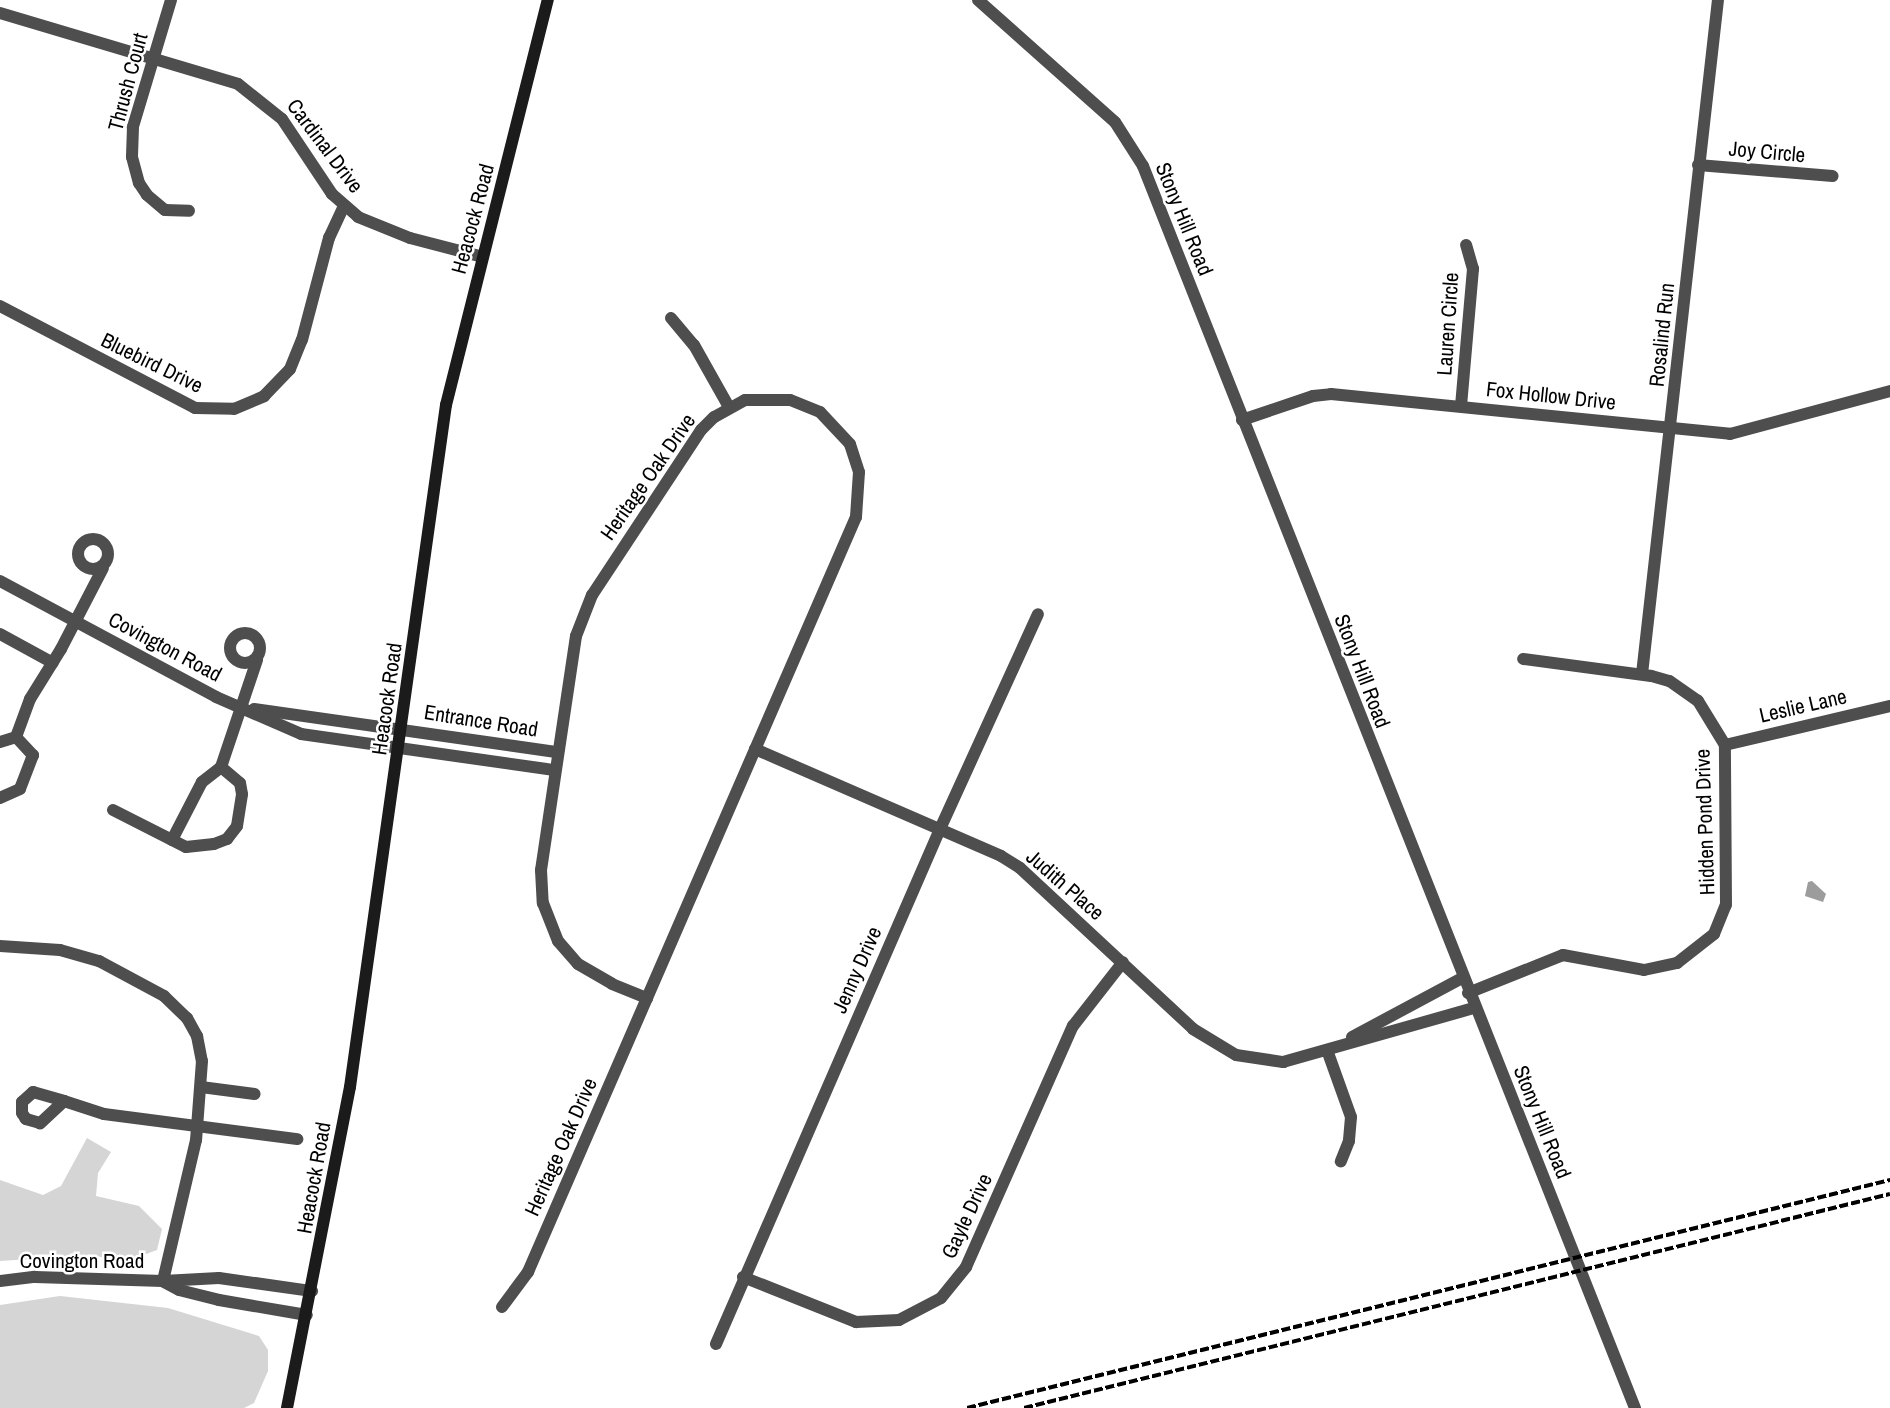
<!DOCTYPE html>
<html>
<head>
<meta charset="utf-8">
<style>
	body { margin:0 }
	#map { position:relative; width:1890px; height:1408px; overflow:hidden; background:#fff; font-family:"Archivo Narrow",sans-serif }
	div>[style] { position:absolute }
	.green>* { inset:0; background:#d5d5d5 }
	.water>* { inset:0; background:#9c9c9c }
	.minor>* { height:12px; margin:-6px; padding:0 6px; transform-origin:6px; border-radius:6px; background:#4e4e4e }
	.minor>.ring { margin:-6px; padding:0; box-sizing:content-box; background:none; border:12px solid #4e4e4e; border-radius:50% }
	.tertiary>* { height:12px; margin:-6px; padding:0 6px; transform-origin:6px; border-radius:6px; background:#4e4e4e }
	.secondary>* { height:12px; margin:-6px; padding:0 6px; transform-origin:6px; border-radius:6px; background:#1b1b1b }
	.rail>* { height:4px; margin-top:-2px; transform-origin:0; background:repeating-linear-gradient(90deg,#000 0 9px,transparent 0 12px) }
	span { translate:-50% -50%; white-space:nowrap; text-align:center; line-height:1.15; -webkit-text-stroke:5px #fff; paint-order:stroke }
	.street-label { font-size:21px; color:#000 }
</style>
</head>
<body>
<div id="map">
	<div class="green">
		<div style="clip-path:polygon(87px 1138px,111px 1152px,98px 1173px,96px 1196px,139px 1206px,162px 1229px,157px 1250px,124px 1262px,92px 1255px,0 1261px,0 1180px,43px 1195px,61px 1186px)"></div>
		<div style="clip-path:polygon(60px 1296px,168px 1308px,259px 1336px,268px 1350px,268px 1371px,254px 1403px,244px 1408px,0 1408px,0 1305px)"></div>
	</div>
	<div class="water">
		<div style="clip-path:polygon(1812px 881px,1826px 894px,1823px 902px,1805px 896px,1808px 882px)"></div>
	</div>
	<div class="minor">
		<div style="left:171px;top:0;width:133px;rotate:106.7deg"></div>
		<div style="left:133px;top:127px;width:30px;rotate:92deg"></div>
		<div style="left:132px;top:157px;width:27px;rotate:75deg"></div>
		<div style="left:139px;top:183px;width:14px;rotate:56deg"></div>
		<div style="left:147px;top:195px;width:23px;rotate:40deg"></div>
		<div style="left:165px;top:210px;width:24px;rotate:2deg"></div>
		<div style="left:0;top:13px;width:248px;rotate:16.6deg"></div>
		<div style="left:238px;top:84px;width:56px;rotate:38.5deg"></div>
		<div style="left:282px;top:119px;width:90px;rotate:56.3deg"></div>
		<div style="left:332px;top:194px;width:35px;rotate:41deg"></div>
		<div style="left:358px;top:217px;width:56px;rotate:22deg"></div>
		<div style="left:410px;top:238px;width:75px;rotate:14.6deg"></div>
		<div style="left:1698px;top:165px;width:135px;rotate:4.7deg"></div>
		<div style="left:0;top:306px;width:220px;rotate:27.6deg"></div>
		<div style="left:195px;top:408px;width:39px;rotate:1deg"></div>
		<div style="left:234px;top:409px;width:33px;rotate:-23deg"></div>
		<div style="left:264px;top:396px;width:37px;rotate:-46deg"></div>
		<div style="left:290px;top:369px;width:31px;rotate:-68deg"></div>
		<div style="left:302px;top:340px;width:106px;rotate:-75.2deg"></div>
		<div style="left:329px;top:238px;width:35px;rotate:-65deg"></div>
		<div style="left:671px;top:318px;width:35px;rotate:50deg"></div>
		<div style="left:694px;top:345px;width:71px;rotate:60.6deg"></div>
		<div style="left:1461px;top:406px;width:138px;rotate:-85deg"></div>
		<div style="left:1473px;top:269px;width:25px;rotate:-106deg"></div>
		<div style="left:1242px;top:420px;width:75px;rotate:-18.7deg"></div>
		<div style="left:1313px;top:396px;width:18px;rotate:-6deg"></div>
		<div style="left:1331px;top:394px;width:401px;rotate:5.7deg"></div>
		<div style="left:1730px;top:434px;width:166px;rotate:-15deg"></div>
		<div class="ring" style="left:78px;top:539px;width:18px;height:18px"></div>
		<div style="left:0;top:581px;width:245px;rotate:28.2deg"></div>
		<div style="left:216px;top:697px;width:93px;rotate:23.5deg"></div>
		<div style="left:301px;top:734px;width:256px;rotate:8.1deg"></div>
		<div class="ring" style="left:230px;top:633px;width:18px;height:18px"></div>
		<div style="left:0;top:634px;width:60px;rotate:28.7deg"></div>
		<div style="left:1642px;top:674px;width:678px;rotate:-83.57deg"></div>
		<div style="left:254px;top:709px;width:305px;rotate:8.1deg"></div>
		<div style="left:16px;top:737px;width:40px;rotate:-69.8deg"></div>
		<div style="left:30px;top:699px;width:59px;rotate:-58.2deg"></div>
		<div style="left:61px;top:649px;width:91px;rotate:-62.6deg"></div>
		<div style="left:0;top:742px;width:17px;rotate:-17deg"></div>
		<div style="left:16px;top:737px;width:25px;rotate:47deg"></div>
		<div style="left:33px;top:755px;width:36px;rotate:111deg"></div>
		<div style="left:20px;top:789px;width:22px;rotate:156deg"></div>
		<div style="left:1725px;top:745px;width:170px;rotate:-13.3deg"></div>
		<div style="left:755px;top:749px;width:268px;rotate:23.5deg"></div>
		<div style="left:1001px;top:856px;width:22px;rotate:32deg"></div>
		<div style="left:1020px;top:868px;width:236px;rotate:42.9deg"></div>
		<div style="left:1193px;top:1029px;width:50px;rotate:31.2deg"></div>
		<div style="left:1236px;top:1055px;width:48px;rotate:8.5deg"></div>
		<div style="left:1283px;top:1062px;width:198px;rotate:-15.8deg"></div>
		<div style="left:113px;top:810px;width:82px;rotate:26.9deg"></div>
		<div style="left:186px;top:847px;width:28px;rotate:-6deg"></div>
		<div style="left:214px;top:844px;width:14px;rotate:-21deg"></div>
		<div style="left:227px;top:839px;width:16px;rotate:-52deg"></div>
		<div style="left:237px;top:826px;width:32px;rotate:-81deg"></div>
		<div style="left:242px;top:794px;width:11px;rotate:-100deg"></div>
		<div style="left:240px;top:783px;width:25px;rotate:-140deg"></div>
		<div style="left:172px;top:840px;width:65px;rotate:-62.7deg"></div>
		<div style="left:202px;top:782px;width:24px;rotate:-38deg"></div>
		<div style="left:221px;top:767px;width:113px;rotate:-71.4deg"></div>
		<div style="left:0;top:946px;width:60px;rotate:3.8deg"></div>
		<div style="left:60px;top:950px;width:41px;rotate:15.8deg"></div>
		<div style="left:99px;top:961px;width:74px;rotate:28.3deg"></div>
		<div style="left:164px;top:996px;width:32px;rotate:44deg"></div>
		<div style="left:187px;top:1018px;width:21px;rotate:61deg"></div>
		<div style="left:197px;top:1036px;width:25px;rotate:79deg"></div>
		<div style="left:202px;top:1061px;width:79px;rotate:94.3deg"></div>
		<div style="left:196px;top:1140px;width:145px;rotate:103.2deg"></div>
		<div style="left:1468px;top:993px;width:102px;rotate:-21.8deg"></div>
		<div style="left:1563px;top:955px;width:82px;rotate:10.5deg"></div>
		<div style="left:1644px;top:970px;width:34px;rotate:-12deg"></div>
		<div style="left:1677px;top:963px;width:47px;rotate:-38.1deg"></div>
		<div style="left:1714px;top:934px;width:31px;rotate:-68deg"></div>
		<div style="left:1726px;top:905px;width:160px;rotate:-90.4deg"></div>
		<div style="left:1725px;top:745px;width:52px;rotate:-121.5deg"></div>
		<div style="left:1698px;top:701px;width:35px;rotate:-145deg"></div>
		<div style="left:1669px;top:681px;width:19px;rotate:-164deg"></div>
		<div style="left:1651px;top:676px;width:129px;rotate:-172.4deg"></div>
		<div style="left:1352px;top:1037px;width:125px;rotate:-28.2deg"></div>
		<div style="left:1327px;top:1050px;width:71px;rotate:70.3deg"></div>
		<div style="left:1351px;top:1117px;width:24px;rotate:95deg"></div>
		<div style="left:1349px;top:1141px;width:22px;rotate:112deg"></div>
		<div style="left:201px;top:1087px;width:54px;rotate:7.4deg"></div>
		<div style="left:33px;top:1092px;width:32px;rotate:16deg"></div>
		<div style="left:64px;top:1101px;width:33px;rotate:137deg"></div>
		<div style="left:40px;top:1123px;width:15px;rotate:-164deg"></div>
		<div style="left:26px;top:1119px;width:7px;rotate:-124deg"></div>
		<div style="left:22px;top:1113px;width:11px;rotate:-90deg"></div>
		<div style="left:22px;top:1102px;width:15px;rotate:-42deg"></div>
		<div style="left:64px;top:1101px;width:42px;rotate:18deg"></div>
		<div style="left:104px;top:1114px;width:195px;rotate:7.4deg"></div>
		<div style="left:743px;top:1277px;width:122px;rotate:21.7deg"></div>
		<div style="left:856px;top:1322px;width:43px;rotate:-2.7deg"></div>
		<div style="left:899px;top:1320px;width:47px;rotate:-27.6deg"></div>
		<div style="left:941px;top:1298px;width:40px;rotate:-51deg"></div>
		<div style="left:966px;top:1267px;width:264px;rotate:-66.1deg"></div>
		<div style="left:1073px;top:1026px;width:81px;rotate:-52deg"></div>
		<div style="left:0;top:1281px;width:35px;rotate:-7deg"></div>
		<div style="left:35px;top:1277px;width:128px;rotate:1.8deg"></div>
		<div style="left:163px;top:1281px;width:56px;rotate:-3.1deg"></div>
		<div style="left:219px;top:1278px;width:94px;rotate:8deg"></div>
		<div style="left:164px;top:1282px;width:17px;rotate:28deg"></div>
		<div style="left:179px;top:1290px;width:41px;rotate:14deg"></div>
		<div style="left:219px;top:1300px;width:89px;rotate:9.7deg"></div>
		<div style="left:502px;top:1307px;width:44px;rotate:-53.4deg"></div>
		<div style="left:528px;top:1272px;width:823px;rotate:-66.52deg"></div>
		<div style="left:856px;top:517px;width:45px;rotate:-86.2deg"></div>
		<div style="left:859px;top:472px;width:29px;rotate:-108deg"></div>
		<div style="left:850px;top:444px;width:44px;rotate:-133.2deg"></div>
		<div style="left:820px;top:412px;width:32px;rotate:-158deg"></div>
		<div style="left:790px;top:400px;width:45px;rotate:180deg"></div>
		<div style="left:745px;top:400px;width:35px;rotate:151deg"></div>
		<div style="left:714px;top:417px;width:18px;rotate:135deg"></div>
		<div style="left:701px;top:430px;width:198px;rotate:123.4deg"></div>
		<div style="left:592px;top:595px;width:44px;rotate:111.3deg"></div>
		<div style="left:576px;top:636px;width:237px;rotate:98.5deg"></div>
		<div style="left:541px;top:870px;width:33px;rotate:87deg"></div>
		<div style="left:543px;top:903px;width:41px;rotate:68.5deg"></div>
		<div style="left:558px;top:941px;width:30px;rotate:49deg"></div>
		<div style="left:578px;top:964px;width:39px;rotate:30deg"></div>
		<div style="left:612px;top:984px;width:38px;rotate:22deg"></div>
		<div style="left:716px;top:1344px;width:562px;rotate:-66.49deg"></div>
		<div style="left:940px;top:829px;width:236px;rotate:-65.5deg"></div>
	</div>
	<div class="tertiary">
		<div style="left:978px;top:0;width:183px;rotate:41.7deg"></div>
		<div style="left:1115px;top:122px;width:52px;rotate:57.5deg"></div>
		<div style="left:1143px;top:166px;width:1336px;rotate:68.39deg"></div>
	</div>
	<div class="secondary">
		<div style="left:287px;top:1408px;width:327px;rotate:-78.9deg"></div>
		<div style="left:350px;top:1087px;width:689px;rotate:-81.99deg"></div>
		<div style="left:446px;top:405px;width:418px;rotate:-75.9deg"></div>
	</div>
	<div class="rail">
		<div style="left:967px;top:1408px;width:951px;rotate:-13.88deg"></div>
		<div style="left:1024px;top:1408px;width:892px;rotate:-13.88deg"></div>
	</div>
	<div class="street-label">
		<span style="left:128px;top:82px;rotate:-75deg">Thrush Court</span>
		<span style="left:325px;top:146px;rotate:53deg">Cardinal Drive</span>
		<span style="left:1767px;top:152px;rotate:5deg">Joy Circle</span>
		<span style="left:473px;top:219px;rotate:-75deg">Heacock Road</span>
		<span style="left:1184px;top:219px;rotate:68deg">Stony Hill Road</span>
		<span style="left:1448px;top:324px;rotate:-86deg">Lauren Circle</span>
		<span style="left:1662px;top:335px;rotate:-84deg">Rosalind Run</span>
		<span style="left:152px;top:363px;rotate:26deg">Bluebird Drive</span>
		<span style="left:1551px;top:396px;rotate:6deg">Fox Hollow Drive</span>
		<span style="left:648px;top:477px;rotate:-55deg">Heritage Oak Drive</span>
		<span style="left:165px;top:647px;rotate:28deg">Covington Road</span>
		<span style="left:1362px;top:671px;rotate:69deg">Stony Hill Road</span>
		<span style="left:387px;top:699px;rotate:-82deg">Heacock Road</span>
		<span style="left:1803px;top:706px;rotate:-13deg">Leslie Lane</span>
		<span style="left:481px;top:721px;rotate:9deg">Entrance Road</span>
		<span style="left:1705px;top:822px;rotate:-92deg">Hidden Pond Drive</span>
		<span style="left:1065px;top:885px;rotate:41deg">Judith Place</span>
		<span style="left:857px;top:970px;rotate:-66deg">Jenny Drive</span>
		<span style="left:1542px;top:1122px;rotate:68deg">Stony Hill Road</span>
		<span style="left:561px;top:1147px;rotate:-66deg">Heritage Oak Drive</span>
		<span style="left:314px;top:1178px;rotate:-80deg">Heacock Road</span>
		<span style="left:967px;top:1216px;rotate:-65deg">Gayle Drive</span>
		<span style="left:82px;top:1261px">Covington Road</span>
	</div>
</div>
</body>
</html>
